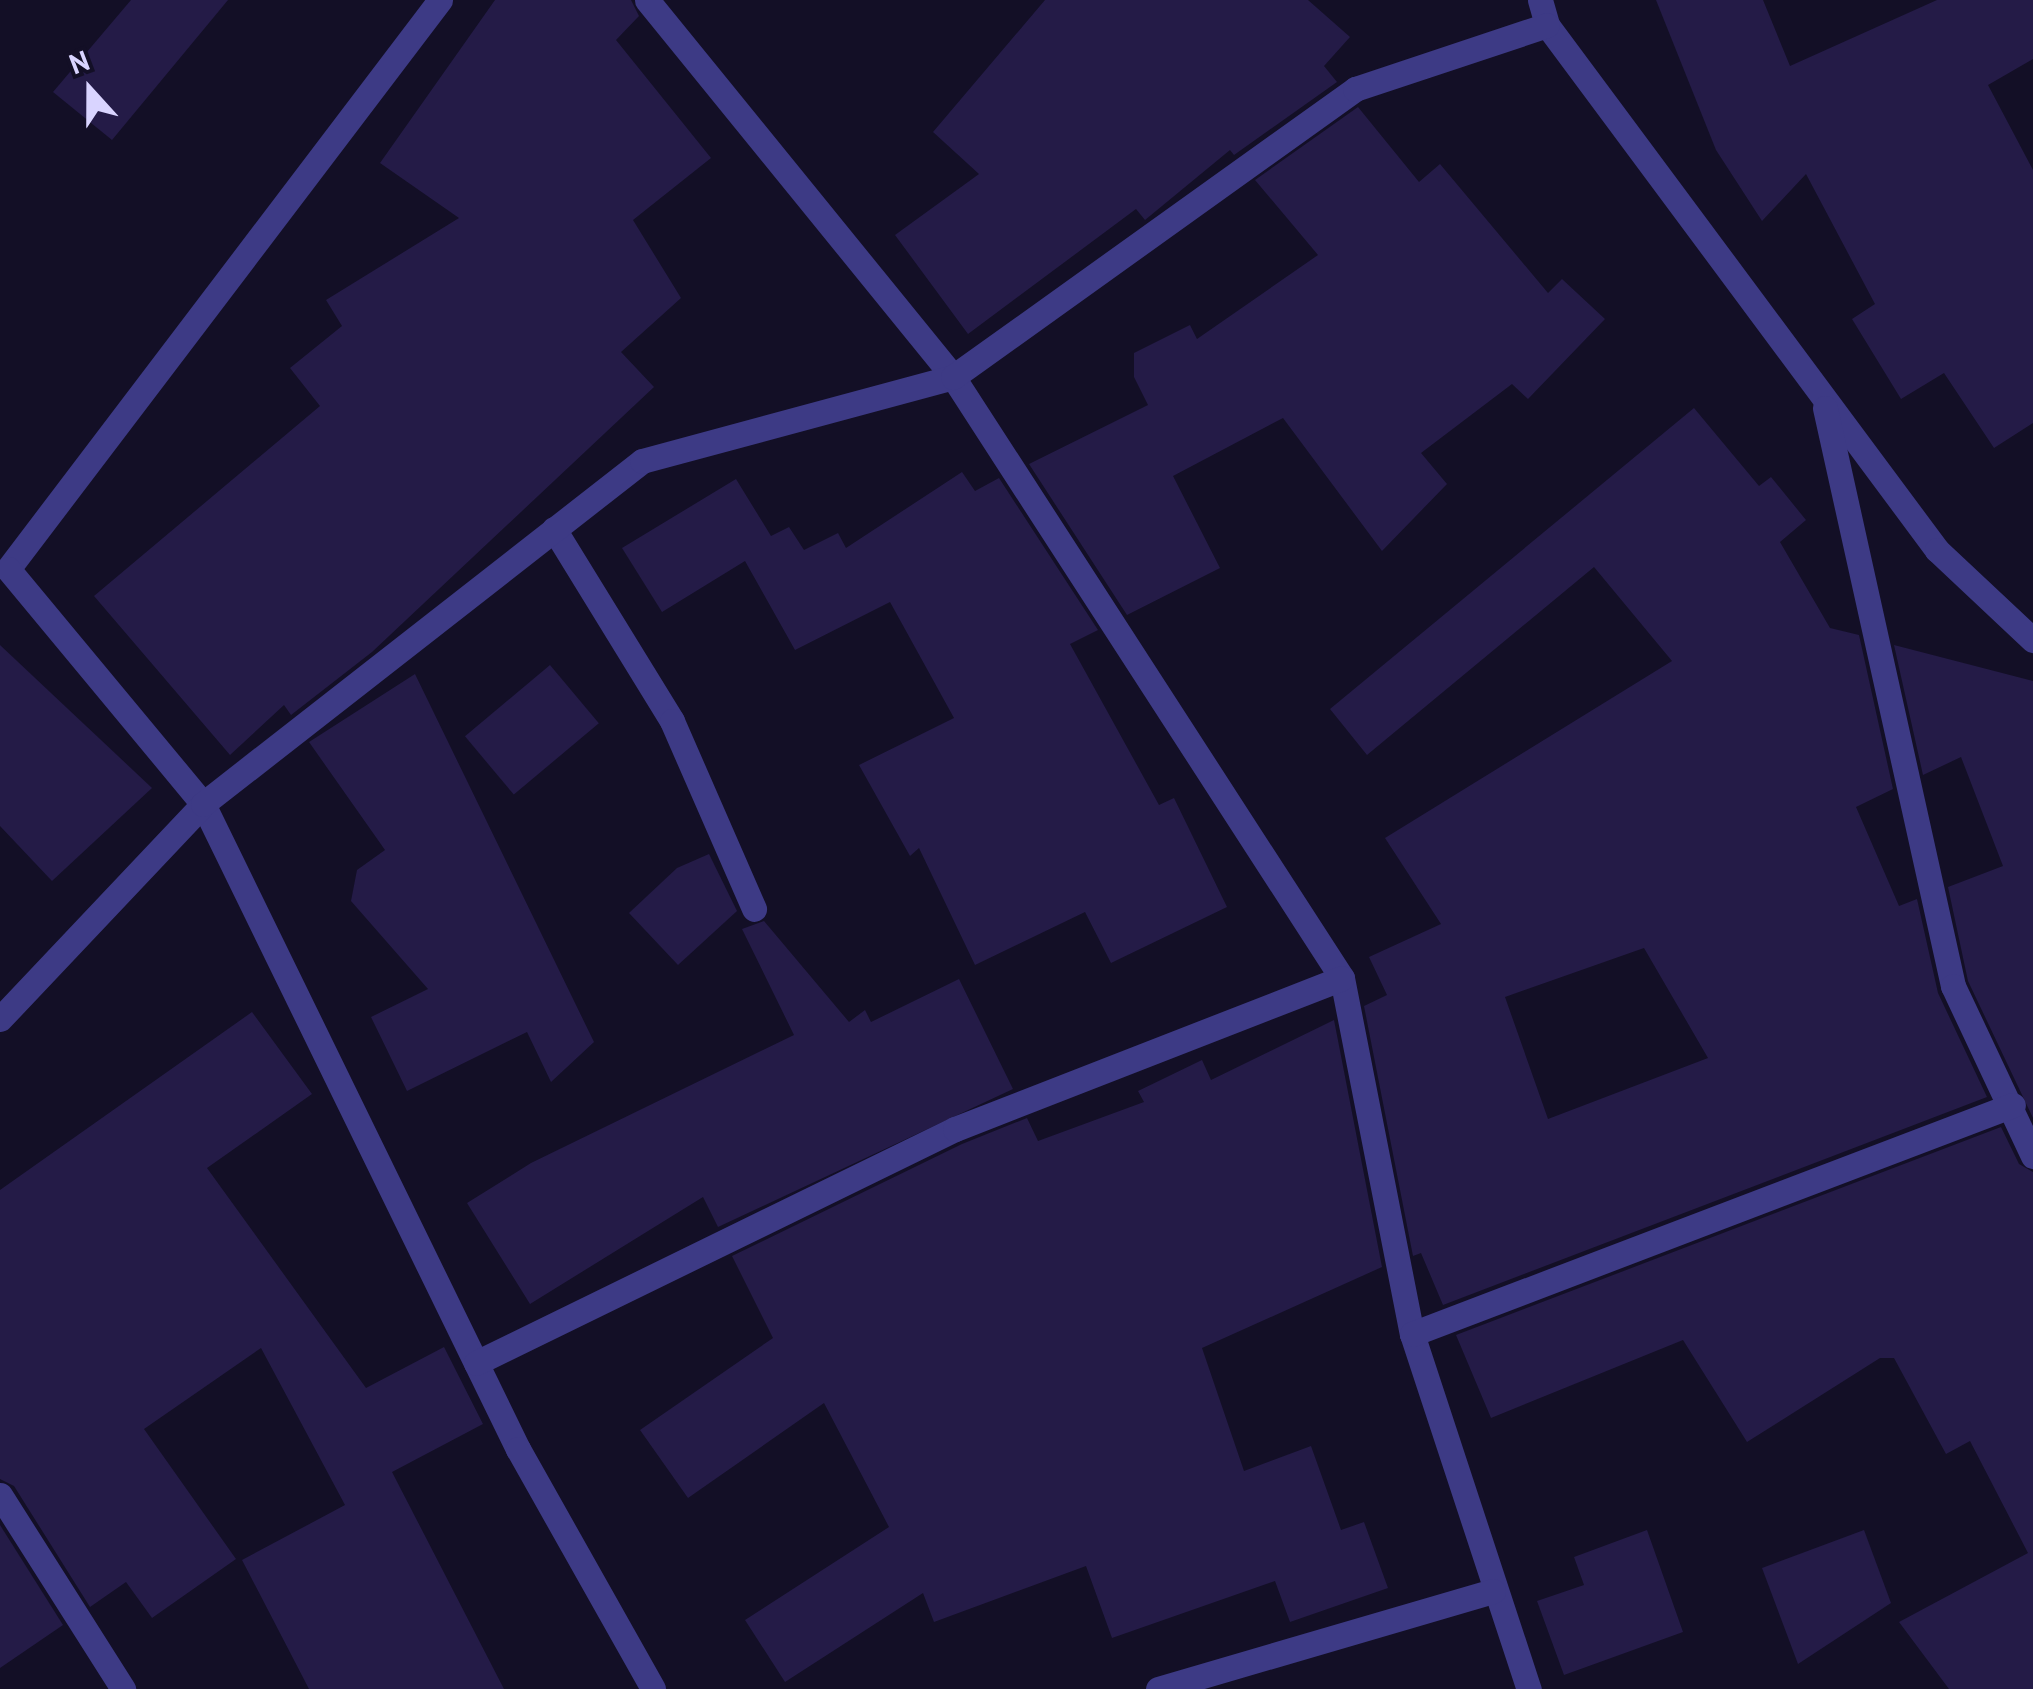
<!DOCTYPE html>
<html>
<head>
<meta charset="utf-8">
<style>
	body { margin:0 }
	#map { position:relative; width:2033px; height:1689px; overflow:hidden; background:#130f26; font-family:"PT Sans",sans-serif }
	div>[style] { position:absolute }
	.building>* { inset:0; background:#241b47; transform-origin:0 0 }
	.minor>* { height:25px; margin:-12.5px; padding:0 12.5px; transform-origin:12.5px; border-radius:12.5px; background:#3d3a85 }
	span { translate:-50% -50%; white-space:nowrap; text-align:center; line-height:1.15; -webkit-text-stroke:8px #130f26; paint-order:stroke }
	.north { position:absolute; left:40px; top:40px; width:100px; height:100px; -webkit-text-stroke:8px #130f26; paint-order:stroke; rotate:339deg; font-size:28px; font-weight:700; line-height:40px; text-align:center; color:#d9d4ff }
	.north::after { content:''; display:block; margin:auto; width:35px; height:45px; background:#d9d4ff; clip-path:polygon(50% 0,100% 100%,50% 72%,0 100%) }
</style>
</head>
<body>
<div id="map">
	<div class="building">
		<div style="clip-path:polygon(131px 0,228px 0,112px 140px,53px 92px)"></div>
		<div style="clip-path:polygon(495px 0,631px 0,639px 16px,616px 40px,711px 158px,633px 220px,681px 298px,621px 352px,654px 387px,372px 652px,291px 715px,284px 705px,230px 755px,94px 596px,320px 406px,290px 368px,342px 326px,326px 300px,459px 218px,380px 163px)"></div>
		<div style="clip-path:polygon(1045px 0,1308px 0,1350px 37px,1324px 66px,1337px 82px,1234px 155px,1230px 150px,1145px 220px,1136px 209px,968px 334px,895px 235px,979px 174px,933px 132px)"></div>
		<div style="clip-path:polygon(1656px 0,1763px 0,1790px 66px,1937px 0,2033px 0,2033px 59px,1988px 85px,2033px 170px,2033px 423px,1994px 448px,1944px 373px,1901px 399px,1852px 319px,1875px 304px,1806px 174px,1762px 221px,1716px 150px)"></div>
		<div style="clip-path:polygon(1358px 107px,1419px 182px,1440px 164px,1548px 293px,1562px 279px,1605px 319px,1528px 399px,1512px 384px,1421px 453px,1447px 484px,1382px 551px,1283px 418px,1173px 476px,1220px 568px,1127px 615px,1029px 464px,1148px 405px,1134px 377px,1134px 353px,1190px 325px,1197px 339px,1318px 255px,1255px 180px)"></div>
		<div style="clip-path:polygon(evenodd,1694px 408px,1759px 486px,1771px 477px,1806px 520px,1780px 542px,1830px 628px,1859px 635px,1893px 789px,1856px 807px,1899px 906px,1917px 899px,1938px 993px,1987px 1097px,1443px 1305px,1421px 1253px,1413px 1256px,1364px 1006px,1387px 995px,1369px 957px,1441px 924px,1385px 838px,1672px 661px,1594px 567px,1367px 755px,1330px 709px,1694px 408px,1644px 948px,1708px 1058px,1548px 1119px,1505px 997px,1644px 948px)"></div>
		<div style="clip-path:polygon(962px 472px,975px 491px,999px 478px,1098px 630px,1070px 644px,1159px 805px,1174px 798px,1227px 907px,1111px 963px,1085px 912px,975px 965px,919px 848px,910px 856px,859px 765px,954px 718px,890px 602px,795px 650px,745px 561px,662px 612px,622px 548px,736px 479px,771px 536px,789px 527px,804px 550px,838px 533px,846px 548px)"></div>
		<div style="clip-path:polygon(0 645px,152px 788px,52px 881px,0 826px)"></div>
		<div style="clip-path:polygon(1894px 645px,2033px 681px,2033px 1118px,1968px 981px,1948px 887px,2003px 866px,1961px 757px,1923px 775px)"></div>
		<div style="left:550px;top:665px;width:76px;height:111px;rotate:50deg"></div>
		<div style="clip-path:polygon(415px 674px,594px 1042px,551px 1082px,527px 1032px,407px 1091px,371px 1017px,428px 989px,351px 901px,357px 870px,385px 850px,309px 742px)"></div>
		<div style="clip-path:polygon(709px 854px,737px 911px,678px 965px,629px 913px,677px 868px)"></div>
		<div style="clip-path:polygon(764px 921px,849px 1022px,865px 1010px,871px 1022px,959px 979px,1013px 1089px,718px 1227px,703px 1197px,530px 1304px,467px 1203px,531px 1163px,794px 1035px,742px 929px)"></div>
		<div style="clip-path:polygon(252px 1012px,312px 1094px,207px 1168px,366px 1388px,444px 1347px,483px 1424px,392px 1472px,504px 1689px,309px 1689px,242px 1560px,345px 1505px,261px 1348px,144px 1429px,236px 1559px,152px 1618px,126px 1582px,90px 1607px,14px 1486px,0 1479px,0 1190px)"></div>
		<div style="clip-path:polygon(1334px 1020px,1382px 1267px,1202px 1348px,1244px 1471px,1311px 1446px,1341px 1530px,1364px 1522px,1388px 1588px,1290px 1622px,1275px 1581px,1112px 1638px,1086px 1566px,934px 1622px,923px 1593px,785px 1682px,745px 1620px,889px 1527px,824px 1403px,688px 1498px,640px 1430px,773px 1338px,732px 1256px,962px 1144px,1027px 1118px,1038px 1141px,1144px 1102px,1138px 1091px,1202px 1060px,1211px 1080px)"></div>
		<div style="clip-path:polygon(2001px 1127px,2019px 1164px,2033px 1172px,2033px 1689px,1949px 1689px,1899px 1622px,2028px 1553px,1970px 1441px,1946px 1454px,1894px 1358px,1880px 1358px,1747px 1442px,1683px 1340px,1491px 1418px,1456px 1335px)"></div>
		<div style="clip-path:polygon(0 1525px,63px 1625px,0 1668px)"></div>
		<div style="clip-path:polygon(1647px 1530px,1683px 1632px,1564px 1675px,1537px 1601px,1584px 1585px,1574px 1557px)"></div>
		<div style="clip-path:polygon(1864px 1530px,1891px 1603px,1798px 1664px,1762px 1568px)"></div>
	</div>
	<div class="minor">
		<div style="left:440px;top:0;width:714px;rotate:127.21deg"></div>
		<div style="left:8px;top:569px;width:305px;rotate:50.3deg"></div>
		<div style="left:203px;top:804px;width:718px;rotate:63.97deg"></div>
		<div style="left:518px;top:1449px;width:275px;rotate:60.6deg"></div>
		<div style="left:647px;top:0;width:486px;rotate:50.9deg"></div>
		<div style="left:953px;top:377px;width:716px;rotate:57.09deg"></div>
		<div style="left:1342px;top:978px;width:363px;rotate:78.9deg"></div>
		<div style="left:1412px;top:1334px;width:374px;rotate:71.8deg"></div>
		<div style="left:1540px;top:0;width:26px;rotate:74deg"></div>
		<div style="left:1547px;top:25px;width:654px;rotate:53.39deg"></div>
		<div style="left:1937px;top:550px;width:132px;rotate:43.2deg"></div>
		<div style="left:1825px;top:408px;width:592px;rotate:77.51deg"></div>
		<div style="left:1953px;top:986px;width:188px;rotate:64.8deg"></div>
		<div style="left:554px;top:529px;width:225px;rotate:58.4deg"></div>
		<div style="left:672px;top:721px;width:205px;rotate:66.4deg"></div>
		<div style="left:0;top:1019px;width:296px;rotate:-46.6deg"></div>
		<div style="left:203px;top:804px;width:557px;rotate:-38deg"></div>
		<div style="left:642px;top:461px;width:322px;rotate:-15.1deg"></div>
		<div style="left:953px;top:377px;width:495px;rotate:-35.6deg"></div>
		<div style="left:1355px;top:89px;width:202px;rotate:-18.4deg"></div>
		<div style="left:1412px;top:1334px;width:643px;rotate:-20.86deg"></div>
		<div style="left:476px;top:1363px;width:533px;rotate:-26.04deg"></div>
		<div style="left:955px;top:1129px;width:415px;rotate:-21.3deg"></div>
		<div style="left:0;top:1495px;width:230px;rotate:57.6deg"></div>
		<div style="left:1158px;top:1689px;width:349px;rotate:-16.3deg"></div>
	</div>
	<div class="north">N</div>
</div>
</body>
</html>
